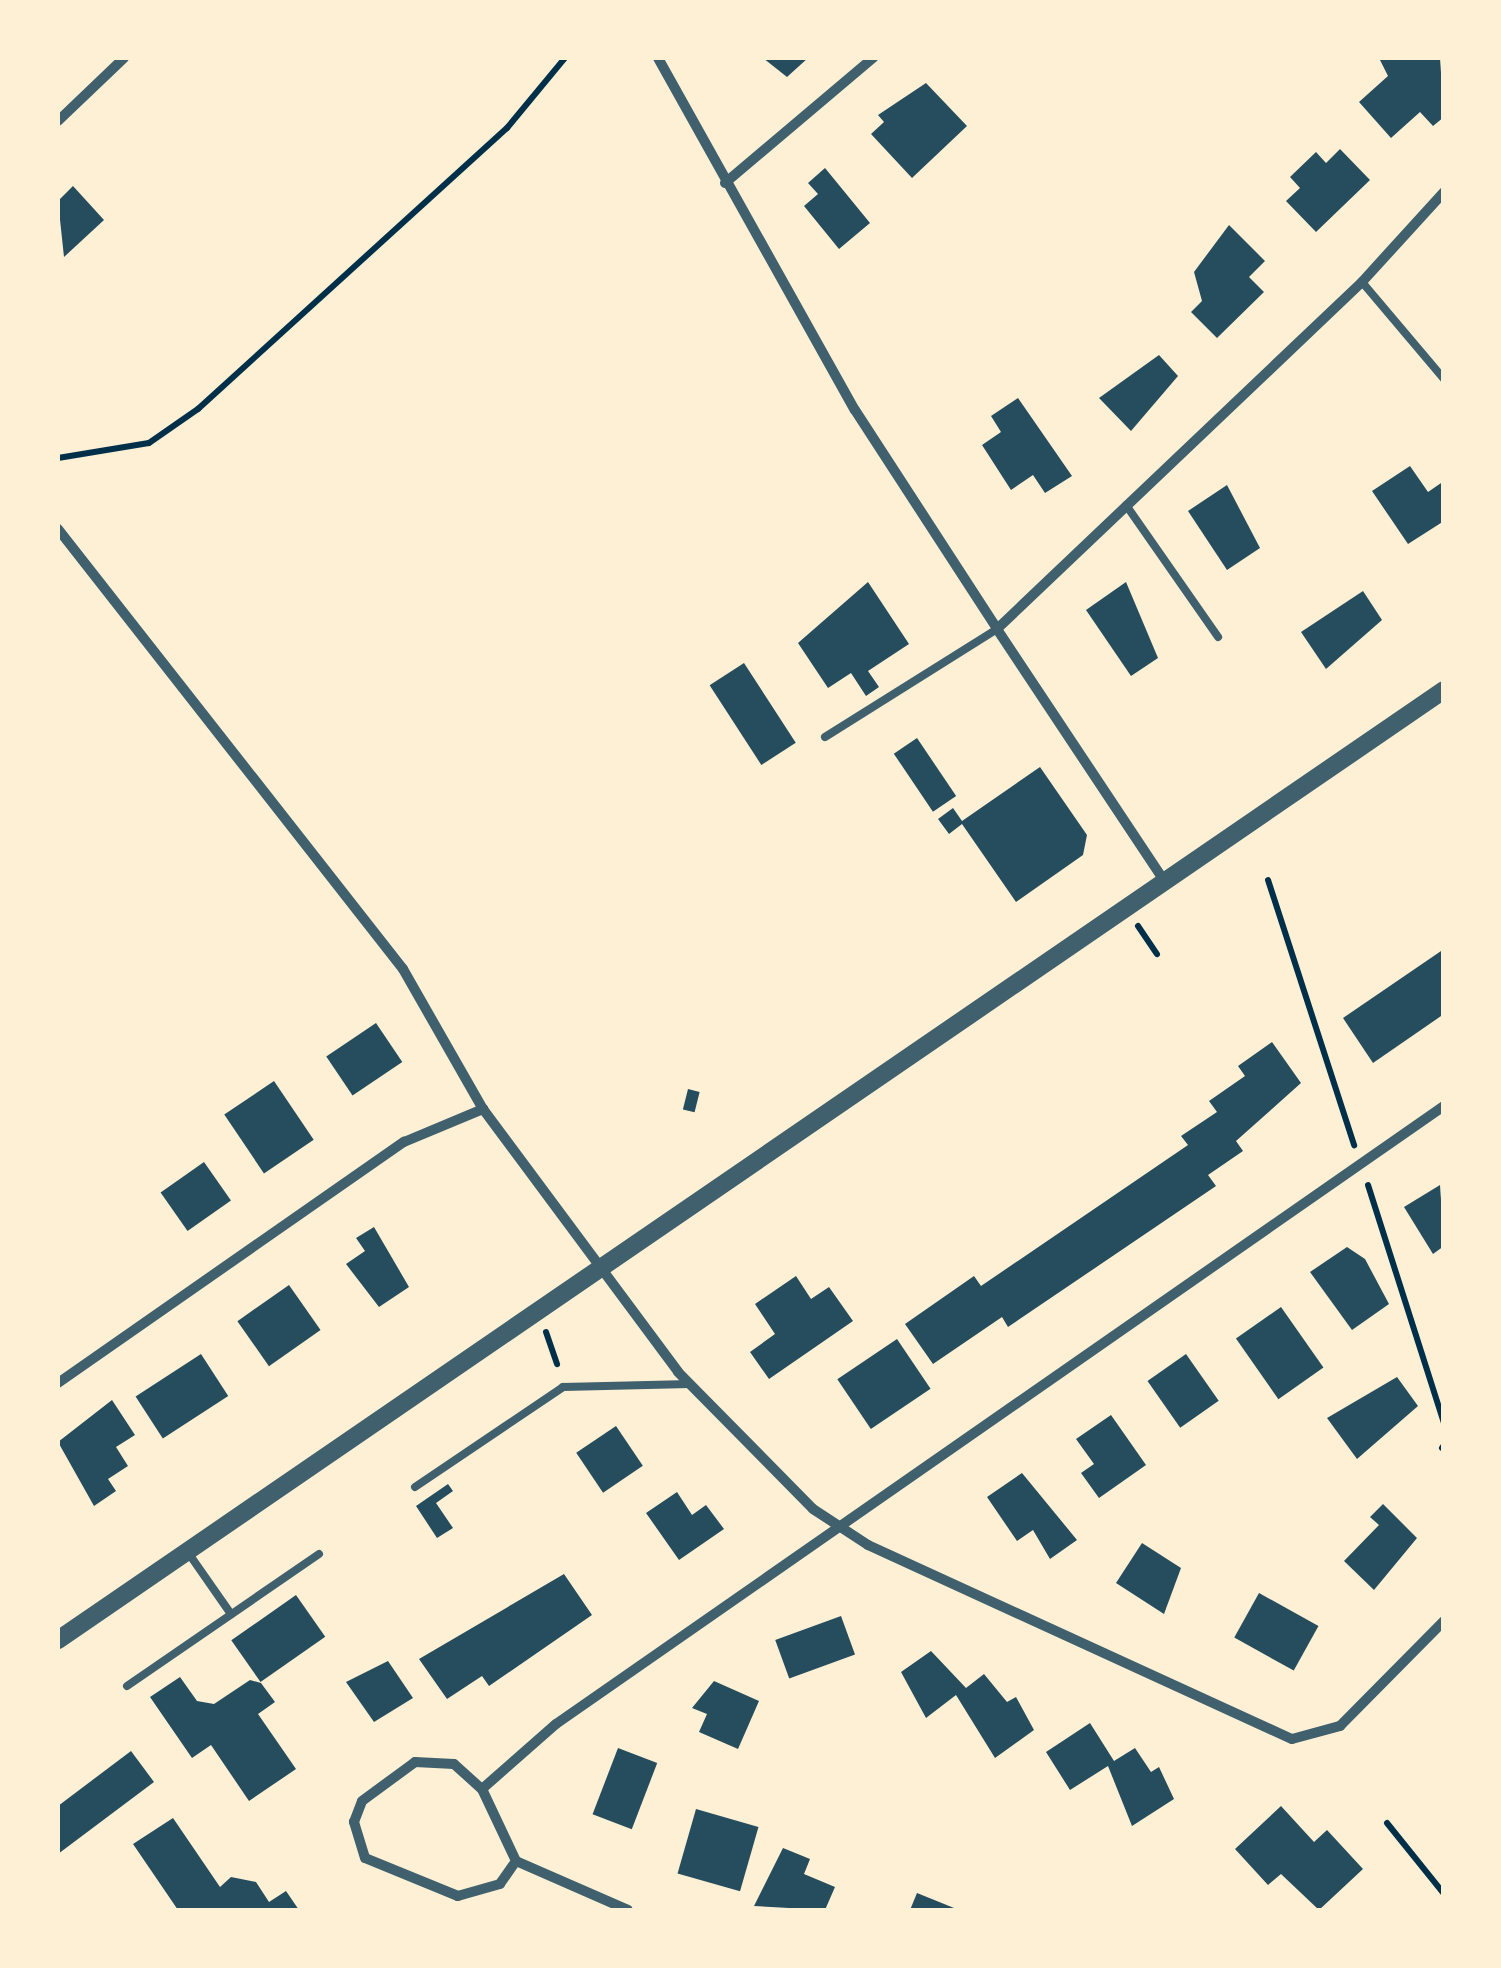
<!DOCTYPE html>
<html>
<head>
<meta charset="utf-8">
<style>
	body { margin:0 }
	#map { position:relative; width:1501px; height:1968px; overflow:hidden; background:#fdf0d5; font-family:Commissioner,sans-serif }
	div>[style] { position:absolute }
	.building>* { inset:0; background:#264d5e; transform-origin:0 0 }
	.path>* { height:6px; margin:-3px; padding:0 3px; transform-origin:3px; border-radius:3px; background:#003049 }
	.service>* { height:8px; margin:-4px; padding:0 4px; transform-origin:4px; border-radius:4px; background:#3f606c }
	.minor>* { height:10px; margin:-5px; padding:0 5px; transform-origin:5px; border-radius:5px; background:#3f606c }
	.tertiary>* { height:18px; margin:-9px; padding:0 9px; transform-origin:9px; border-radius:9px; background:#3f606c }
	span { translate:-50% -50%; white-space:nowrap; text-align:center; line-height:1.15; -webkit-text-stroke:10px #fdf0d5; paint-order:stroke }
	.frame { position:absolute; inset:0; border:60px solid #fdf0d5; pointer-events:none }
</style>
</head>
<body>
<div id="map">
	<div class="building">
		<div style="clip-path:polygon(763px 58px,808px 58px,787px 77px)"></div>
		<div style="clip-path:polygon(1379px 58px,1440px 58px,1444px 117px,1433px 126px,1420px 112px,1391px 138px,1359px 102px,1388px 76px)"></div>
		<div style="clip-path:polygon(926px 83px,967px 126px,912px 178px,871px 134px,884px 122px,878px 115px)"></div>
		<div style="clip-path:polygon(1340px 149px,1370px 180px,1316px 232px,1286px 201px,1300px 188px,1290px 177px,1316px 152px,1326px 163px)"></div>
		<div style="clip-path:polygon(825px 168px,870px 223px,839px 249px,804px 206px,818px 194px,808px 183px)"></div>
		<div style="clip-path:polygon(73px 186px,104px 220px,64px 257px,58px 201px)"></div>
		<div style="clip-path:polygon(1229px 225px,1265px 261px,1249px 277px,1264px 292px,1217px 338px,1191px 312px,1202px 301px,1194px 272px)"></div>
		<div style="clip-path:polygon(1159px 355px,1178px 376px,1131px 431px,1099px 398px)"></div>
		<div style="clip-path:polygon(1018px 398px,1072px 476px,1045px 493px,1033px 475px,1011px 490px,982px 445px,1001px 432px,991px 416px)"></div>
		<div style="clip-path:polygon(1410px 466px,1428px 492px,1444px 481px,1444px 521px,1408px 544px,1372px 491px)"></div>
		<div style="clip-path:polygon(1227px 485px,1260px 548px,1227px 570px,1188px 511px)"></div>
		<div style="clip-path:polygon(868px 582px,909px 644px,868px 671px,879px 687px,866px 696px,851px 673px,828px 688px,798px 643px)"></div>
		<div style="clip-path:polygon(1126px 582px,1158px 658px,1131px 676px,1086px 610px)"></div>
		<div style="clip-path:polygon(1363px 591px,1382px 620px,1326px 669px,1301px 632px)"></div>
		<div style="left:744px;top:663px;width:95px;height:41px;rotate:57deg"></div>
		<div style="left:917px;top:738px;width:70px;height:28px;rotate:56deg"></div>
		<div style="clip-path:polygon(1040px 767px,1087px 835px,1083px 855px,1016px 902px,962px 824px,949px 834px,938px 819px,953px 808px,962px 821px)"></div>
		<div style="clip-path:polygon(1444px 949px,1444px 1014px,1373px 1063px,1343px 1018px)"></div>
		<div style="left:376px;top:1023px;width:47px;height:60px;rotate:56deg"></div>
		<div style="clip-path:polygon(1272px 1042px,1301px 1083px,1236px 1141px,1243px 1151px,1208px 1175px,1216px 1186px,1008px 1327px,1002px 1317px,933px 1364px,905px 1324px,974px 1276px,981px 1286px,1188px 1145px,1181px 1136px,1217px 1112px,1209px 1101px,1245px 1076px,1238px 1066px)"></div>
		<div style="left:274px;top:1081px;width:71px;height:60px;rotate:56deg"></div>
		<div style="left:688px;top:1089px;width:12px;height:21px;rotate:14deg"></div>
		<div style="left:204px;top:1162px;width:47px;height:53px;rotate:55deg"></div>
		<div style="clip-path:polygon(1440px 1185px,1444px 1246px,1433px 1254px,1404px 1207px)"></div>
		<div style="clip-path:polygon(374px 1227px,409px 1287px,379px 1307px,346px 1264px,365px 1251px,356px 1238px)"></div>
		<div style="clip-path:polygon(1347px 1247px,1365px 1259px,1389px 1304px,1352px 1330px,1310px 1272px)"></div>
		<div style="clip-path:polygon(796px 1276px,811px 1299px,829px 1287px,853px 1321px,769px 1379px,750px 1352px,775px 1334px,755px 1304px)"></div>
		<div style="left:289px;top:1285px;width:55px;height:63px;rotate:55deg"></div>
		<div style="left:1281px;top:1307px;width:74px;height:55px;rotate:55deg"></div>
		<div style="left:897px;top:1339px;width:60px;height:72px;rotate:56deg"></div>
		<div style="left:201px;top:1354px;width:50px;height:78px;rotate:57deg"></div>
		<div style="left:1186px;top:1354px;width:57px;height:47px;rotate:55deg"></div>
		<div style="clip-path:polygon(1397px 1377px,1418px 1406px,1357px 1459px,1327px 1418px)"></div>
		<div style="clip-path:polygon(112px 1400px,135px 1435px,116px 1447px,128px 1466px,108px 1479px,116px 1491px,94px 1506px,58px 1442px)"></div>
		<div style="clip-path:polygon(1111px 1415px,1146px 1465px,1099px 1498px,1081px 1473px,1094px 1464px,1076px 1439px)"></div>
		<div style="left:616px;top:1426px;width:48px;height:48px;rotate:56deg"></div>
		<div style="clip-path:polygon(1022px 1473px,1077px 1540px,1050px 1559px,1033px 1530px,1017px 1541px,987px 1497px)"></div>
		<div style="clip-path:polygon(448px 1484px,453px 1491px,436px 1503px,453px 1528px,437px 1538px,416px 1506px)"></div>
		<div style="clip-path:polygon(677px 1492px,692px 1515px,706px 1505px,724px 1529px,679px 1560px,646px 1513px)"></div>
		<div style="clip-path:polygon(1383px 1504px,1417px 1538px,1374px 1590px,1344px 1561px,1379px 1525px,1370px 1517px)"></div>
		<div style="clip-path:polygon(1142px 1543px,1181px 1568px,1164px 1614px,1116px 1583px)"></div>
		<div style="clip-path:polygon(564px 1574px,592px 1615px,489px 1686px,482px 1676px,447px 1699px,419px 1659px)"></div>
		<div style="left:1259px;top:1593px;width:68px;height:51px;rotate:29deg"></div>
		<div style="left:296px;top:1595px;width:51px;height:79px;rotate:55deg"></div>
		<div style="left:841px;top:1616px;width:41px;height:70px;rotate:70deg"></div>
		<div style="clip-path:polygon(931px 1651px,966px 1688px,984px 1674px,1007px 1702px,1016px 1697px,1034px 1730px,995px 1758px,956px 1695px,926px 1718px,901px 1672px)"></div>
		<div style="clip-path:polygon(388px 1661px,413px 1698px,374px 1722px,346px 1682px)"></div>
		<div style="clip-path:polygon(180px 1677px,197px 1701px,214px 1704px,250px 1680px,261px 1683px,275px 1702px,258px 1714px,296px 1769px,249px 1801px,211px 1745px,192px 1758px,150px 1697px)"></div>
		<div style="clip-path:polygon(714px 1681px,759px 1701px,738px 1749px,699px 1732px,707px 1714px,692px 1708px)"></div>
		<div style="clip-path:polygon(1090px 1723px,1114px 1761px,1135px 1748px,1151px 1772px,1159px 1767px,1174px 1799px,1132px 1826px,1108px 1766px,1070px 1790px,1046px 1752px)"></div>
		<div style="left:618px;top:1748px;width:42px;height:71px;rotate:21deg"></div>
		<div style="clip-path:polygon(131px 1751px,154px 1782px,58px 1854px,58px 1806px)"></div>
		<div style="clip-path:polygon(1281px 1806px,1314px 1842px,1327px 1830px,1363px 1869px,1319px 1910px,1281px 1874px,1268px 1885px,1235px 1849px)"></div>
		<div style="left:696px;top:1809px;width:65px;height:67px;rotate:16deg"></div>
		<div style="clip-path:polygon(173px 1818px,220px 1887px,231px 1877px,256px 1882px,269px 1902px,286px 1891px,299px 1910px,178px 1910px,133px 1844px)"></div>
		<div style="clip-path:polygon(783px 1848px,810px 1859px,804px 1874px,835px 1887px,825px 1910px,754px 1906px)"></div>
		<div style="clip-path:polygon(917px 1893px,959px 1910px,910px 1910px)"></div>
	</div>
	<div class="path">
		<div style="left:58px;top:458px;width:92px;rotate:-9.4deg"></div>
		<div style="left:149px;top:443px;width:60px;rotate:-34.8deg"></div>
		<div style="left:198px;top:409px;width:418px;rotate:-42.3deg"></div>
		<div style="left:507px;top:128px;width:91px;rotate:-50.4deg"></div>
		<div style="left:1268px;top:880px;width:279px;rotate:72deg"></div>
		<div style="left:1138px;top:926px;width:34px;rotate:56deg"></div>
		<div style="left:1368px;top:1185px;width:250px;rotate:72.3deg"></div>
		<div style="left:546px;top:1332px;width:34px;rotate:71deg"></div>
		<div style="left:1442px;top:1448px;width:4px;rotate:-56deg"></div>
		<div style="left:1387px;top:1823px;width:91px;rotate:51.2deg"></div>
	</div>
	<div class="service">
		<div style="left:1362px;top:282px;width:127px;rotate:49.8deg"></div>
		<div style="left:1126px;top:505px;width:161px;rotate:55.1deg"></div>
		<div style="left:825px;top:737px;width:203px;rotate:-32.1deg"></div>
		<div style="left:415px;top:1487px;width:179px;rotate:-34deg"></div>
		<div style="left:563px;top:1387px;width:127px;rotate:-1.4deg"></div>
		<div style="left:187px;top:1551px;width:77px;rotate:55.1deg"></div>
		<div style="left:127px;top:1686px;width:233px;rotate:-34.5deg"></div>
	</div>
	<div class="minor">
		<div style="left:658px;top:58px;width:403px;rotate:60.8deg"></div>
		<div style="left:855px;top:410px;width:261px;rotate:57deg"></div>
		<div style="left:58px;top:121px;width:91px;rotate:-43.7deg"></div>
		<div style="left:725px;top:183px;width:194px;rotate:-40.2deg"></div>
		<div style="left:58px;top:529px;width:559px;rotate:51.9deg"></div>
		<div style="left:403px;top:969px;width:161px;rotate:60.3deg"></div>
		<div style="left:1165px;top:882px;width:304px;rotate:-123.6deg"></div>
		<div style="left:997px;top:629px;width:504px;rotate:-43.55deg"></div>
		<div style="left:1362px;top:282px;width:122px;rotate:-47.7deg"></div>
		<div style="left:58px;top:1383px;width:422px;rotate:-34.9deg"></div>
		<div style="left:404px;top:1142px;width:86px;rotate:-22.7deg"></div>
		<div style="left:483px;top:1109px;width:327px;rotate:53.4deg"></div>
		<div style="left:678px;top:1372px;width:192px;rotate:45.4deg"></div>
		<div style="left:813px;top:1509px;width:66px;rotate:33.2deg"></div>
		<div style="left:868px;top:1545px;width:466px;rotate:24.6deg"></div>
		<div style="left:1292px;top:1739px;width:50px;rotate:-15.2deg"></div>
		<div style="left:1340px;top:1726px;width:148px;rotate:-45.3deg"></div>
		<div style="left:482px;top:1789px;width:80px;rotate:64.7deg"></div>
		<div style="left:516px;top:1861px;width:28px;rotate:125deg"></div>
		<div style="left:500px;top:1884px;width:44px;rotate:164.1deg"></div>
		<div style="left:458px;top:1896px;width:100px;rotate:-157.8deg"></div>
		<div style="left:365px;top:1858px;width:38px;rotate:-107deg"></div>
		<div style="left:354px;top:1822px;width:22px;rotate:-69deg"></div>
		<div style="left:362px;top:1801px;width:66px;rotate:-36.3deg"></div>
		<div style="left:415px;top:1762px;width:39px;rotate:3deg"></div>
		<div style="left:454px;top:1764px;width:38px;rotate:42deg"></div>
		<div style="left:482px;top:1789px;width:98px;rotate:-41.3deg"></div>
		<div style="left:556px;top:1724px;width:1082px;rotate:-34.84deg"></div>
		<div style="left:516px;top:1861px;width:122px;rotate:23.6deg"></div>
	</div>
	<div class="tertiary">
		<div style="left:58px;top:1640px;width:1680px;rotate:-34.43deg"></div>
	</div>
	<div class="frame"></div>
</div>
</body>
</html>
